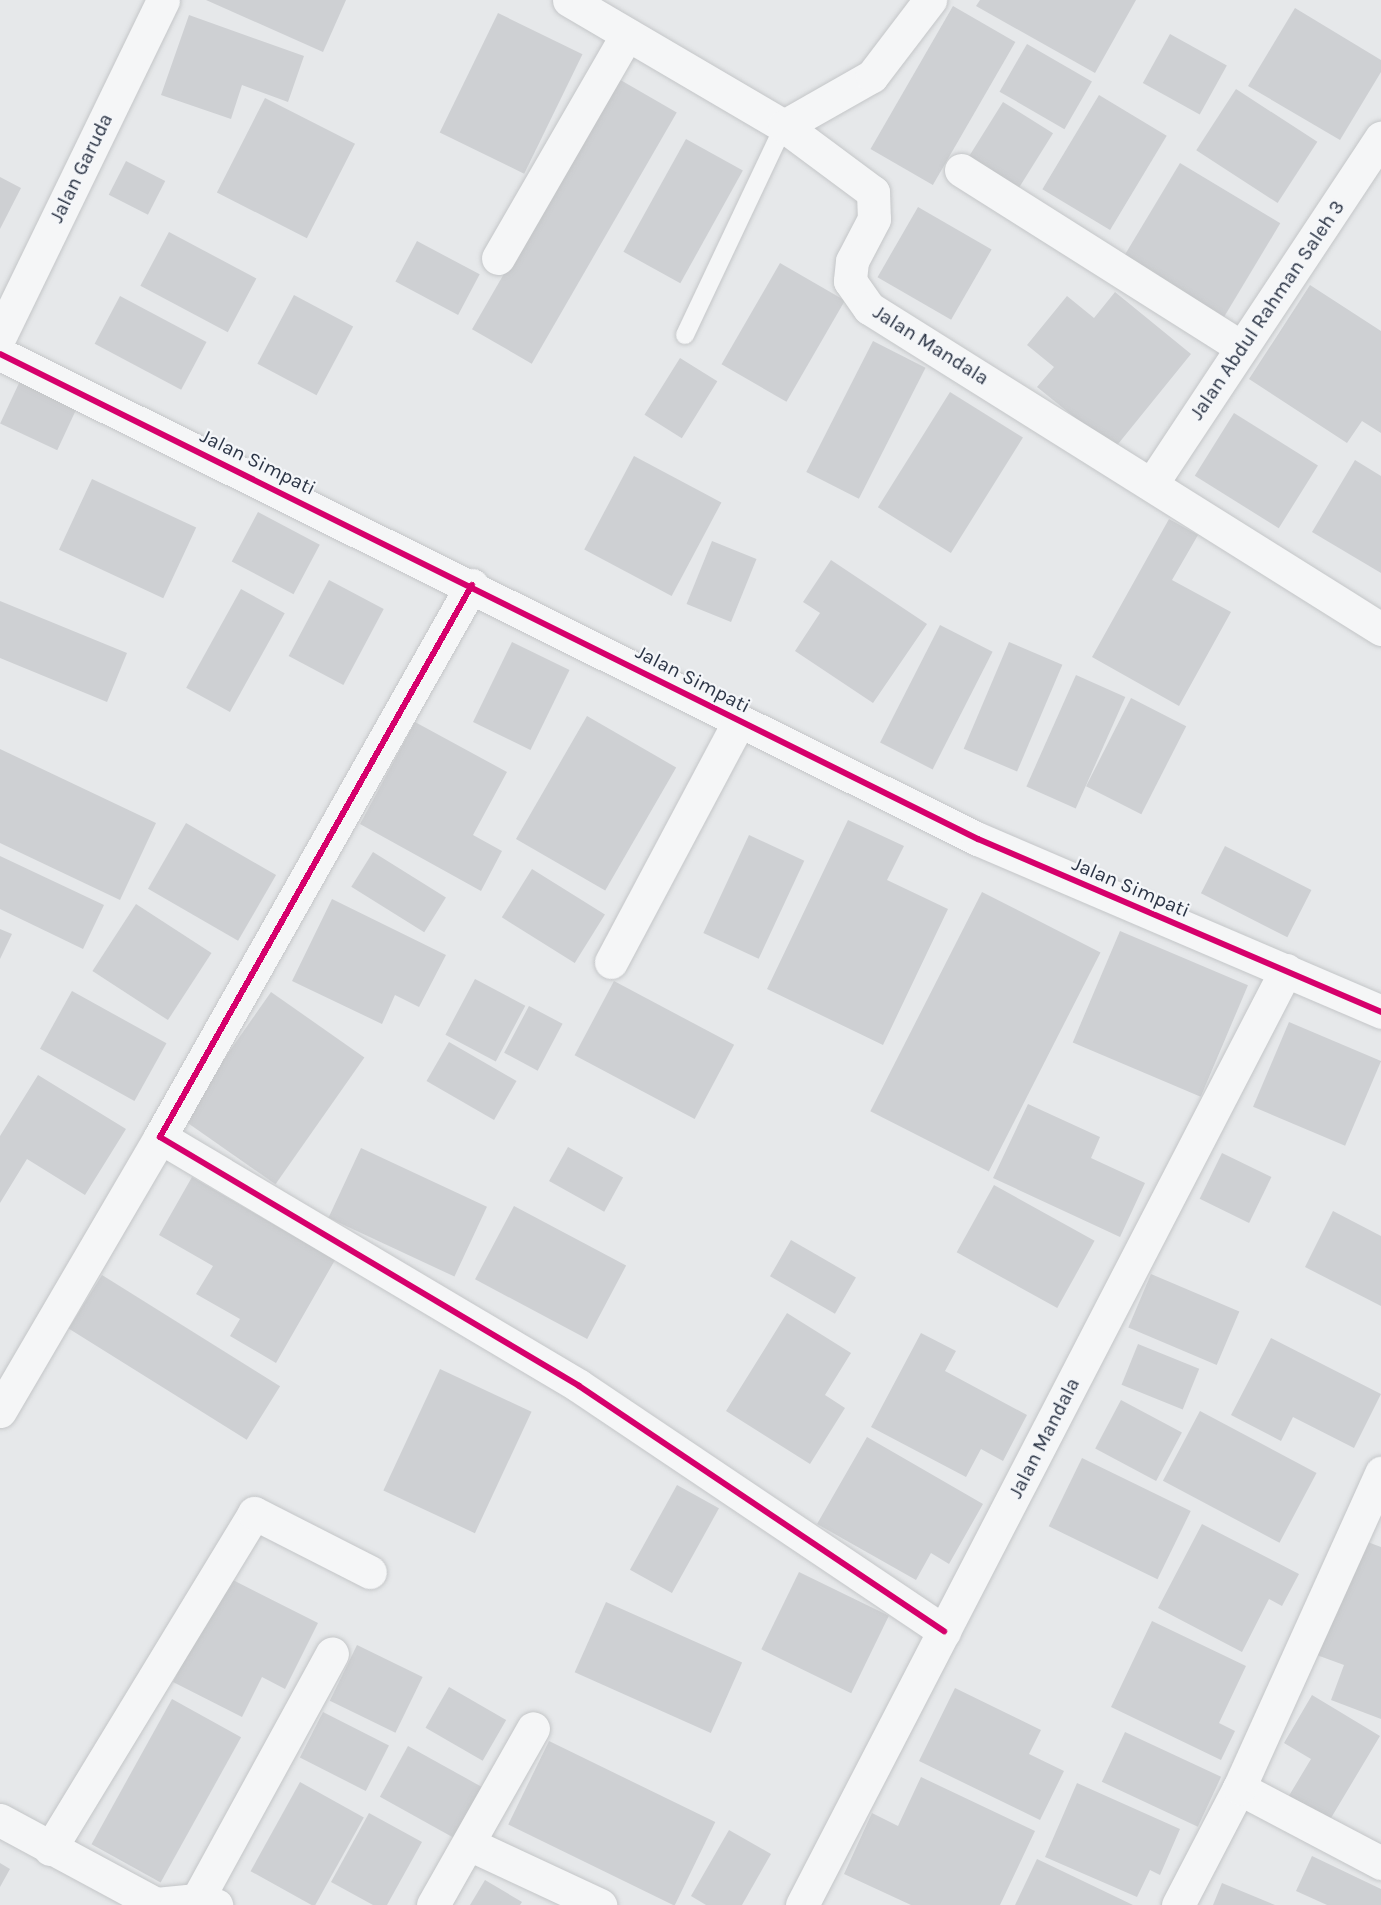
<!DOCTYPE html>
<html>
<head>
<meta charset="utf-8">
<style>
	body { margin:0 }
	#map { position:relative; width:1381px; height:1905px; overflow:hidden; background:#e6e8ea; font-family:Karla,sans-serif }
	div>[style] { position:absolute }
	.building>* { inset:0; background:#ced0d3; transform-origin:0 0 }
	.roads { filter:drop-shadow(0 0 2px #c4c6c8) drop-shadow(0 0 2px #c4c6c8) }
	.service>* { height:18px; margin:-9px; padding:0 9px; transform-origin:9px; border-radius:9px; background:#f5f6f7 }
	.minor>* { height:33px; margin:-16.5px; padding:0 16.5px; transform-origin:16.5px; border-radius:16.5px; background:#f5f6f7 }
	.tertiary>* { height:33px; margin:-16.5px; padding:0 16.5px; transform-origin:16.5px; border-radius:16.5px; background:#f5f6f7 }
	.cycleway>* { height:6px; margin:-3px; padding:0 3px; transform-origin:3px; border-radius:3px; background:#d6006c }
	span { translate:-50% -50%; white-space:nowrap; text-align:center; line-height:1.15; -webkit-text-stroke:4.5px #f4f6f9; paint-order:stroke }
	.street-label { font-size:20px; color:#2b3445 }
</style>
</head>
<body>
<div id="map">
	<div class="building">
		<div style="clip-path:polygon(206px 0,346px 0,323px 52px)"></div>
		<div style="clip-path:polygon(980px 0,1136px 0,1095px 73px,976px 6px)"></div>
		<div style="left:953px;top:6px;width:72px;height:165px;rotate:30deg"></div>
		<div style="clip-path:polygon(1295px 8px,1381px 60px,1381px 72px,1340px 140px,1248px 86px)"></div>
		<div style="left:498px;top:13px;width:94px;height:133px;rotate:26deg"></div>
		<div style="clip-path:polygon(189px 15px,304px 56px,288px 102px,242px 85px,231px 119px,161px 95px)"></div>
		<div style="left:1170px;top:34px;width:65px;height:56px;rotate:29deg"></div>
		<div style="left:1027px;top:44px;width:75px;height:55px;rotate:30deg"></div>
		<div style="left:617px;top:78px;width:69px;height:290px;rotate:30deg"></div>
		<div style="left:1236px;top:89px;width:97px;height:73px;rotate:33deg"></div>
		<div style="left:1099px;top:95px;width:79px;height:110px;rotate:31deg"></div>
		<div style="left:265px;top:98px;width:101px;height:106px;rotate:27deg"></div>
		<div style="left:1003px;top:102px;width:59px;height:72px;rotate:32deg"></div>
		<div style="left:686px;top:139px;width:65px;height:129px;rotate:29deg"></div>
		<div style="left:126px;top:161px;width:44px;height:38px;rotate:27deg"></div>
		<div style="left:1180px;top:163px;width:117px;height:118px;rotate:31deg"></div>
		<div style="clip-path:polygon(0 177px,21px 188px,0 229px)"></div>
		<div style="left:918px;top:207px;width:85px;height:81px;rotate:30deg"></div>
		<div style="left:169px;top:232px;width:99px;height:61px;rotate:28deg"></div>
		<div style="left:417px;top:241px;width:71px;height:46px;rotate:28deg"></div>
		<div style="left:780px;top:263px;width:75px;height:117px;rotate:30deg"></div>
		<div style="clip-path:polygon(1310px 285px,1381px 331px,1381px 433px,1362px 421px,1347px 443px,1249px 379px)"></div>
		<div style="clip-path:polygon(1115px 292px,1191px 354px,1114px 449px,1037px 387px,1054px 367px,1027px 345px,1067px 296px,1094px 318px)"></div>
		<div style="left:294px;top:295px;width:67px;height:78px;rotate:28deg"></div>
		<div style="left:120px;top:296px;width:98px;height:54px;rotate:28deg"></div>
		<div style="left:873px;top:341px;width:59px;height:147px;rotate:27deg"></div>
		<div style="left:680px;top:358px;width:44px;height:67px;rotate:32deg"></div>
		<div style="left:20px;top:381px;width:63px;height:47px;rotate:25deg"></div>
		<div style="left:950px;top:392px;width:86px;height:136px;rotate:32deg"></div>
		<div style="left:1234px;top:413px;width:99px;height:74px;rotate:32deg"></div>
		<div style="left:634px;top:456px;width:99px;height:106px;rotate:28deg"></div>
		<div style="clip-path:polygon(1355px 460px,1381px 476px,1381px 573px,1312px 532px)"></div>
		<div style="left:92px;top:479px;width:115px;height:78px;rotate:25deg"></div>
		<div style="left:258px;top:512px;width:70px;height:56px;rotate:28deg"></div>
		<div style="clip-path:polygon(1169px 519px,1198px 535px,1172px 580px,1231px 612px,1179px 706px,1092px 657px)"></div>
		<div style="left:712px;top:541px;width:48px;height:68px;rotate:22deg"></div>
		<div style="clip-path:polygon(831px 560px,927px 624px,873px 703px,795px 651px,820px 613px,803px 602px)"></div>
		<div style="left:329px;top:580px;width:62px;height:86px;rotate:28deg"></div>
		<div style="left:241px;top:589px;width:50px;height:113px;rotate:29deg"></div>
		<div style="clip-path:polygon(0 601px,127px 653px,107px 702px,0 658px)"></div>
		<div style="left:940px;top:625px;width:59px;height:132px;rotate:27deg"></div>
		<div style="left:512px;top:642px;width:64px;height:89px;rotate:26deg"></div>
		<div style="left:1009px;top:642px;width:58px;height:116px;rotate:23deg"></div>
		<div style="left:1076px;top:675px;width:54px;height:122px;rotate:24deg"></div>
		<div style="left:1131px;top:698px;width:62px;height:99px;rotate:27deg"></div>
		<div style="left:587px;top:716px;width:103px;height:142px;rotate:30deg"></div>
		<div style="clip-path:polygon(415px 722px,507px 772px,473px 835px,502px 851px,481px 891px,360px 824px)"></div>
		<div style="clip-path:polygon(0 749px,156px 823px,120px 900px,0 843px)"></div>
		<div style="clip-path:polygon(848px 820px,904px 846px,887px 880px,948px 909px,883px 1045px,767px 989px)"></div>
		<div style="left:186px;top:823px;width:104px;height:76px;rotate:30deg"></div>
		<div style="left:749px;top:835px;width:61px;height:108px;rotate:25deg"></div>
		<div style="left:1225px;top:846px;width:97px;height:53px;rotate:27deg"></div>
		<div style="left:373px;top:852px;width:86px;height:41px;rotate:32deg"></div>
		<div style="clip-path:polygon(0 856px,104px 905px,83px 949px,0 909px)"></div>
		<div style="left:532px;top:869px;width:86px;height:57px;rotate:32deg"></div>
		<div style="left:982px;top:892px;width:133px;height:246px;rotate:27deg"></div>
		<div style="clip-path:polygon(332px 899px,446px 955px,419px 1007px,395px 995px,382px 1024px,292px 981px)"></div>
		<div style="left:136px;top:904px;width:90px;height:80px;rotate:33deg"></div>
		<div style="clip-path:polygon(0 929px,12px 934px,0 959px)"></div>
		<div style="left:1120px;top:931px;width:139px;height:121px;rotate:23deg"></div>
		<div style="left:475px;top:979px;width:57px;height:63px;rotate:28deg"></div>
		<div style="left:614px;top:981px;width:136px;height:84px;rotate:28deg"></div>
		<div style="left:72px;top:991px;width:108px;height:66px;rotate:29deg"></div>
		<div style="left:271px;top:992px;width:114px;height:155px;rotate:35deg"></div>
		<div style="left:529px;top:1006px;width:38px;height:53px;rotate:28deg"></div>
		<div style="left:1289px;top:1022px;width:100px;height:92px;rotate:23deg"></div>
		<div style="left:449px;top:1042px;width:78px;height:45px;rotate:30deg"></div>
		<div style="clip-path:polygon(38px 1075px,126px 1129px,85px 1195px,27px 1159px,0 1203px,0 1136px)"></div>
		<div style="clip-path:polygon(1028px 1104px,1100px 1137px,1091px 1158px,1145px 1183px,1120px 1237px,993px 1178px)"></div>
		<div style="left:568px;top:1147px;width:63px;height:39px;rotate:29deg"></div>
		<div style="left:361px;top:1148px;width:139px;height:77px;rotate:25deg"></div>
		<div style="left:1222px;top:1153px;width:55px;height:51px;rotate:26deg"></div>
		<div style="clip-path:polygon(192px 1177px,335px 1260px,276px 1363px,230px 1336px,240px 1319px,196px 1294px,213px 1266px,159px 1235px)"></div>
		<div style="left:994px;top:1185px;width:115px;height:77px;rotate:29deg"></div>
		<div style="left:514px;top:1206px;width:127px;height:83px;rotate:28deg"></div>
		<div style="clip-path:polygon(1333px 1211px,1381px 1236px,1381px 1306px,1305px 1267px)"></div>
		<div style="left:791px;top:1240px;width:75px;height:42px;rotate:30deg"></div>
		<div style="left:1151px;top:1274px;width:96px;height:58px;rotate:23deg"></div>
		<div style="left:102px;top:1275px;width:210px;height:63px;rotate:32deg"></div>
		<div style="clip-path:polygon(787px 1313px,851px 1353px,825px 1395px,845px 1408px,810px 1464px,726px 1411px)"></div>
		<div style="clip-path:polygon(921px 1333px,956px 1351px,945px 1371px,1027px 1415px,1003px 1461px,981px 1449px,966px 1477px,871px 1427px)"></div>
		<div style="clip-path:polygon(1271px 1338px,1381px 1394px,1354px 1448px,1293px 1417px,1281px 1441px,1231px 1415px)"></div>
		<div style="left:1138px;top:1344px;width:66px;height:44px;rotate:22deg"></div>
		<div style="left:440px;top:1369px;width:101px;height:134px;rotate:25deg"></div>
		<div style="left:1121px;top:1400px;width:69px;height:55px;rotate:28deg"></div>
		<div style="left:1200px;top:1411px;width:132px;height:79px;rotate:28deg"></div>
		<div style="clip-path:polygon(867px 1437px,983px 1504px,949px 1564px,931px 1553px,916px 1580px,817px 1524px)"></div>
		<div style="left:1082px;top:1458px;width:121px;height:76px;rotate:26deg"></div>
		<div style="left:677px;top:1485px;width:48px;height:97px;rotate:29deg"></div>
		<div style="clip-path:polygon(1202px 1524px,1299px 1574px,1282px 1606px,1269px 1599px,1242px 1652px,1158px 1608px)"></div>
		<div style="clip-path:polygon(1357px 1538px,1381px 1547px,1381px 1719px,1331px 1700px,1344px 1665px,1314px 1654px)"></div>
		<div style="left:799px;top:1572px;width:100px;height:86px;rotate:26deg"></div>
		<div style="clip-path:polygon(227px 1577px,318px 1623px,285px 1689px,262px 1677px,242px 1717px,173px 1682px)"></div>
		<div style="left:606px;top:1602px;width:149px;height:77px;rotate:24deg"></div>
		<div style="clip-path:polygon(1152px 1621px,1246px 1666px,1219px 1723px,1235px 1731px,1221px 1760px,1111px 1707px)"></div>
		<div style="left:357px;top:1645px;width:73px;height:62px;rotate:26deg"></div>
		<div style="left:449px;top:1687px;width:66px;height:47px;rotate:30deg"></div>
		<div style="clip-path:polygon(955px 1688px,1041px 1730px,1029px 1754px,1064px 1771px,1040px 1820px,919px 1761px)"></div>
		<div style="clip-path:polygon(1312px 1695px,1380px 1736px,1328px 1823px,1287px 1799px,1311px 1759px,1284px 1743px)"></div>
		<div style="left:172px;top:1699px;width:79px;height:166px;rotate:29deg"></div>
		<div style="left:323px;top:1712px;width:74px;height:51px;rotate:27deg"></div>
		<div style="left:1125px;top:1732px;width:106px;height:55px;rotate:25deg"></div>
		<div style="left:549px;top:1741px;width:185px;height:93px;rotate:26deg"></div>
		<div style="left:408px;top:1746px;width:89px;height:58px;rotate:29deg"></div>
		<div style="clip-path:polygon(921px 1777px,1035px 1831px,1000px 1905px,911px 1905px,844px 1874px,872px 1813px,898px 1826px)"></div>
		<div style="left:300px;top:1782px;width:73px;height:102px;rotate:29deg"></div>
		<div style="clip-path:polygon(1077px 1783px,1180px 1829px,1160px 1875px,1150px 1870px,1137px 1897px,1045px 1857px)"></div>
		<div style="clip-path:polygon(369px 1813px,422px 1842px,387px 1905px,373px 1905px,331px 1882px)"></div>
		<div style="clip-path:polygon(729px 1830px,771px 1854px,742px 1905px,706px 1905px,691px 1896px)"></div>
		<div style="clip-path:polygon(1312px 1856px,1381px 1889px,1381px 1905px,1327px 1905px,1296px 1891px)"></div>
		<div style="clip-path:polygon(1037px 1859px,1133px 1905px,1015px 1905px)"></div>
		<div style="clip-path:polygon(0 1863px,10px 1869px,0 1887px)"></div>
		<div style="clip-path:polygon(485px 1880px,522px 1902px,520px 1905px,470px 1905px)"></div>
		<div style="clip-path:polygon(1222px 1883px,1275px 1905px,1213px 1905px)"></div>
	</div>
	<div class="roads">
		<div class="service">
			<div style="left:685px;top:335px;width:231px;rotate:-64.7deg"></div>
		</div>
		<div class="minor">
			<div style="left:569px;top:0;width:249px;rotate:30.4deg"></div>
			<div style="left:784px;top:126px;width:111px;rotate:36.6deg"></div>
			<div style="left:873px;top:192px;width:27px;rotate:88deg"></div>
			<div style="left:874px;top:219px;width:47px;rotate:117.6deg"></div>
			<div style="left:852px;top:261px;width:20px;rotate:96deg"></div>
			<div style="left:850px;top:281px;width:33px;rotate:55deg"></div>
			<div style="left:869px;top:308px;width:604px;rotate:32.09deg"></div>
			<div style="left:784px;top:126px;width:101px;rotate:-29.6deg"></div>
			<div style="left:872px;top:76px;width:96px;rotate:-52.7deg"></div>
			<div style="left:961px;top:170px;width:331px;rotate:32.3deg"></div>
			<div style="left:498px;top:258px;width:258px;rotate:-60deg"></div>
			<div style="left:0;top:354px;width:1092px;rotate:26.38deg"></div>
			<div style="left:978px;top:839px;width:439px;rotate:23.2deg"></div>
			<div style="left:1153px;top:482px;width:413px;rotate:-56.5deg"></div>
			<div style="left:472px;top:585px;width:634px;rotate:119.48deg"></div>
			<div style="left:160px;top:1137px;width:487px;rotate:30.7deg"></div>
			<div style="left:579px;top:1386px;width:440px;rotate:33.9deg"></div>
			<div style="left:611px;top:962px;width:273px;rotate:-62deg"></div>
			<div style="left:0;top:1411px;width:317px;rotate:-59.7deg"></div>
			<div style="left:1239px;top:1788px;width:161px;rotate:27.8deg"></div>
			<div style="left:0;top:1820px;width:177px;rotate:28.3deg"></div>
			<div style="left:156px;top:1904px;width:41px;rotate:-5.6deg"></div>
			<div style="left:197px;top:1900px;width:20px;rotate:15deg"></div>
			<div style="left:469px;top:1844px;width:145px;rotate:25deg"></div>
			<div style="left:50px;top:1849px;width:393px;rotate:-58.7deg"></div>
			<div style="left:254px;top:1513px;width:130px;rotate:27deg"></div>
			<div style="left:197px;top:1900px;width:281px;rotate:-61.3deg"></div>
			<div style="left:433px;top:1905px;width:203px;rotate:-60.5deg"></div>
			<div style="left:802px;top:1905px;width:1053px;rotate:-62.63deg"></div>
			<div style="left:1178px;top:1905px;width:132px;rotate:-62.5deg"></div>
			<div style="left:1239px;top:1788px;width:346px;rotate:-65.7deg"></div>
		</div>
		<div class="tertiary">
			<div style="left:0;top:336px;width:373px;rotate:-64.1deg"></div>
		</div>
	</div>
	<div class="cycleway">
		<div style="left:0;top:354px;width:1092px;rotate:26.38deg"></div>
		<div style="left:978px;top:839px;width:439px;rotate:23.2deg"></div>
		<div style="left:472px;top:585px;width:634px;rotate:119.48deg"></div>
		<div style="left:160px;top:1137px;width:487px;rotate:30.7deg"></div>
		<div style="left:579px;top:1386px;width:440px;rotate:33.9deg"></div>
	</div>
	<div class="street-label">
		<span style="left:81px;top:168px;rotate:-64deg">Jalan Garuda</span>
		<span style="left:1267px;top:310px;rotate:-56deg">Jalan Abdul Rahman Saleh 3</span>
		<span style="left:931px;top:345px;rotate:32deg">Jalan Mandala</span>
		<span style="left:258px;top:462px;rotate:26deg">Jalan Simpati</span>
		<span style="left:693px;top:679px;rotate:27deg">Jalan Simpati</span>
		<span style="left:1131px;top:887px;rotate:23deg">Jalan Simpati</span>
		<span style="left:1044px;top:1438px;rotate:-63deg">Jalan Mandala</span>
	</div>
</div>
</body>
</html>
